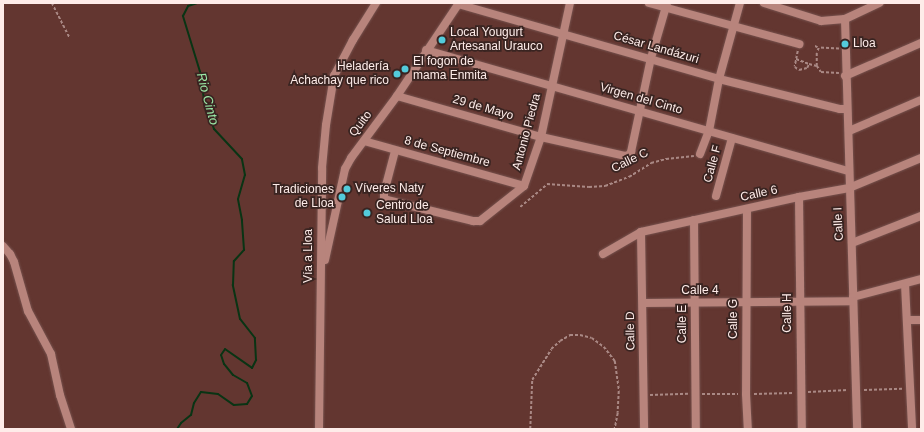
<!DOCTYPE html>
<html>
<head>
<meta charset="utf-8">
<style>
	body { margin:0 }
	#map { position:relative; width:924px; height:432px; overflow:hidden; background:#633630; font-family:Arial,sans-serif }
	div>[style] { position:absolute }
	.stream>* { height:2px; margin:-1px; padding:0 1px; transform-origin:1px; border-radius:1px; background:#093414 }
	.path>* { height:1.5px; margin-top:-0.75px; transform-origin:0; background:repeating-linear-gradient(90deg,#aa8985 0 3px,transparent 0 5px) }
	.roads { filter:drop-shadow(0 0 1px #76524e) drop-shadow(0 0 1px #76524e) }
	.minor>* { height:8px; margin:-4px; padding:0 4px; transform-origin:4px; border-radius:4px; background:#b8847c }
	.dots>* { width:11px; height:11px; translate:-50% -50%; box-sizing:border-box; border:2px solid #392421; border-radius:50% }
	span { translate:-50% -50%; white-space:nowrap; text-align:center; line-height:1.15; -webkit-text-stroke:3.5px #392421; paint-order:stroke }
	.poi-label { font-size:12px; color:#feece9 }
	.left { translate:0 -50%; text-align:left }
	.right { translate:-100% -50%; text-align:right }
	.street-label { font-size:12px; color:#feece9 }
	.water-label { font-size:13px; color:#9be9a6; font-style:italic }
	.frame { position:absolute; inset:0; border:4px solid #feece9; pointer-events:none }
</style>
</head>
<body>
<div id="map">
	<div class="stream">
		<div style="left:177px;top:429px;width:7px;rotate:-56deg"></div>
		<div style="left:181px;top:423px;width:13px;rotate:-39deg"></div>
		<div style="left:191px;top:415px;width:12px;rotate:-76deg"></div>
		<div style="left:194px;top:403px;width:13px;rotate:-58deg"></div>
		<div style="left:201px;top:392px;width:17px;rotate:7deg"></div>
		<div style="left:218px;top:394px;width:19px;rotate:35deg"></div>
		<div style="left:234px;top:405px;width:13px;rotate:-4deg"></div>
		<div style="left:247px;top:404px;width:9px;rotate:-58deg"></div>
		<div style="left:252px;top:396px;width:14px;rotate:-111deg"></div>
		<div style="left:247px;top:383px;width:16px;rotate:-150deg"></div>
		<div style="left:233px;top:375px;width:14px;rotate:-129deg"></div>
		<div style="left:224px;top:364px;width:9px;rotate:-108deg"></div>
		<div style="left:221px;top:355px;width:7px;rotate:-56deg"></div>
		<div style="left:225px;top:349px;width:33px;rotate:35deg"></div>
		<div style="left:252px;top:368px;width:9px;rotate:-63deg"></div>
		<div style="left:256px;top:360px;width:22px;rotate:-93deg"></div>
		<div style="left:255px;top:338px;width:24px;rotate:-128deg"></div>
		<div style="left:240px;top:319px;width:35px;rotate:-102deg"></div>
		<div style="left:233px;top:285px;width:24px;rotate:-88deg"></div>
		<div style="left:234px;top:261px;width:15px;rotate:-48deg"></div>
		<div style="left:244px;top:250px;width:30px;rotate:-94deg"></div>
		<div style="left:242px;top:220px;width:21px;rotate:-101deg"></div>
		<div style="left:238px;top:199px;width:25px;rotate:-74deg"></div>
		<div style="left:245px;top:175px;width:16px;rotate:-101deg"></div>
		<div style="left:242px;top:159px;width:41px;rotate:-133deg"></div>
		<div style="left:214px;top:129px;width:31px;rotate:-109deg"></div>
		<div style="left:204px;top:100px;width:25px;rotate:-97deg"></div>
		<div style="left:201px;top:75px;width:62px;rotate:-107deg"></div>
		<div style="left:183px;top:16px;width:11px;rotate:-63deg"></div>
		<div style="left:188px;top:6px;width:9px;rotate:-18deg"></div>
	</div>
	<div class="path">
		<div style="left:52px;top:3px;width:39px;rotate:63deg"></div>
		<div style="left:815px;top:46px;width:4px;rotate:27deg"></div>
		<div style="left:839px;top:49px;width:20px;rotate:-177deg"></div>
		<div style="left:819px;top:48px;width:5px;rotate:112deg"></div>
		<div style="left:817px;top:53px;width:13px;rotate:90deg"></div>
		<div style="left:817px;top:66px;width:7px;rotate:56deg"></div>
		<div style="left:821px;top:72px;width:18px;rotate:3deg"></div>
		<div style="left:798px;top:51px;width:16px;rotate:101deg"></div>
		<div style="left:795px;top:67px;width:5px;rotate:37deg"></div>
		<div style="left:799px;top:70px;width:8px;rotate:-14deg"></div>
		<div style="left:807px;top:68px;width:4px;rotate:-63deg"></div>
		<div style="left:809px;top:64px;width:8px;rotate:14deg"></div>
		<div style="left:796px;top:59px;width:14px;rotate:21deg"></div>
		<div style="left:520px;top:207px;width:35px;rotate:-40deg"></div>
		<div style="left:547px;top:184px;width:42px;rotate:4.1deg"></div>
		<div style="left:589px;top:187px;width:16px;rotate:-4deg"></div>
		<div style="left:605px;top:186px;width:26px;rotate:-21deg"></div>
		<div style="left:629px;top:177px;width:26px;rotate:-32deg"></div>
		<div style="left:651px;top:163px;width:16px;rotate:-15deg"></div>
		<div style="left:666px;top:159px;width:28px;rotate:-6deg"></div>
		<div style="left:864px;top:390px;width:38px;rotate:-2deg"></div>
		<div style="left:808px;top:392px;width:40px;rotate:-2.9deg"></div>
		<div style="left:702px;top:394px;width:36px"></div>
		<div style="left:754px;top:394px;width:40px;rotate:-1.4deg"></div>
		<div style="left:650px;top:395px;width:38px;rotate:-2deg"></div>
		<div style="left:530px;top:429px;width:49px;rotate:-87.7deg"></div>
		<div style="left:532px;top:380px;width:36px;rotate:-58deg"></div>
		<div style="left:551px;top:349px;width:12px;rotate:-42deg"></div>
		<div style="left:560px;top:341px;width:12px;rotate:-31deg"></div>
		<div style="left:570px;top:335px;width:10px"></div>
		<div style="left:580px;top:335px;width:12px;rotate:14deg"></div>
		<div style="left:592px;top:338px;width:15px;rotate:37deg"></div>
		<div style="left:604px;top:347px;width:18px;rotate:52deg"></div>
		<div style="left:615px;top:361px;width:30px;rotate:82deg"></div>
		<div style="left:619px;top:391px;width:22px;rotate:93deg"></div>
		<div style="left:618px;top:413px;width:16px;rotate:101deg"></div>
	</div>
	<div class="roads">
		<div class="minor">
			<div style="left:649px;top:3px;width:156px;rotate:15.3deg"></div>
			<div style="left:764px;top:3px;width:60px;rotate:17.5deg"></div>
			<div style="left:821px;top:21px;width:24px;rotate:-5deg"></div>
			<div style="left:845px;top:19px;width:38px;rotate:-25deg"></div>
			<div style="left:458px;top:4px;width:272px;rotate:16deg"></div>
			<div style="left:719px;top:79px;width:125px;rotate:13.9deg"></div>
			<div style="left:840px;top:109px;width:7px"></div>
			<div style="left:845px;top:19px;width:410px;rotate:88.3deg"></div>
			<div style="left:426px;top:50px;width:439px;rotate:16deg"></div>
			<div style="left:845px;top:76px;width:83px;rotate:-23.5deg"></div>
			<div style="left:397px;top:96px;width:150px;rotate:15.9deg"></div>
			<div style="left:541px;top:137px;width:86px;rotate:12.7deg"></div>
			<div style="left:625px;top:156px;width:4px;rotate:-14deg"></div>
			<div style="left:629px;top:155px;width:4px;rotate:-56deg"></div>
			<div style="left:631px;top:152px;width:96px;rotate:-78deg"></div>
			<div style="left:651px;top:58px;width:57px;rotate:-73.8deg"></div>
			<div style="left:849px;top:131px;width:78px;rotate:-23.3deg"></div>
			<div style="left:364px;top:141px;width:166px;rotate:15.7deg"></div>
			<div style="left:395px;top:151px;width:43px;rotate:104.7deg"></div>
			<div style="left:384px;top:193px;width:5px;rotate:90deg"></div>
			<div style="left:384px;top:198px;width:4px;rotate:34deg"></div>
			<div style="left:387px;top:200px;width:89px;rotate:13.7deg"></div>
			<div style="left:473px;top:221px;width:7px"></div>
			<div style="left:480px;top:221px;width:56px;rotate:-38.5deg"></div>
			<div style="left:524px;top:186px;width:52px;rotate:-70.9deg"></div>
			<div style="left:541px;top:137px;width:137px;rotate:-77.8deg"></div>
			<div style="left:700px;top:154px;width:25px;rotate:-69deg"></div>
			<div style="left:709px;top:131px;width:53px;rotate:-79.1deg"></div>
			<div style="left:719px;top:79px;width:79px;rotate:-74.6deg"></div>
			<div style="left:716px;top:196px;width:60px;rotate:-74.6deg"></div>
			<div style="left:799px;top:197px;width:232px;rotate:89.3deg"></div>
			<div style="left:747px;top:209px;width:185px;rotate:90.3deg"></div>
			<div style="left:746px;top:394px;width:35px;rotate:87deg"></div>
			<div style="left:694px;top:220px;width:209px;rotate:89.5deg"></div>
			<div style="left:641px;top:232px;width:197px;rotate:89.1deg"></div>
			<div style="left:852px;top:243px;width:74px;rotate:-21.4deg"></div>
			<div style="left:3px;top:246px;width:11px;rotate:49deg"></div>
			<div style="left:10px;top:254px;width:9px;rotate:63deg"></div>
			<div style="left:14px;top:262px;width:51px;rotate:74.1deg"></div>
			<div style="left:28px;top:311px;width:49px;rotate:61.9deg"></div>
			<div style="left:51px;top:354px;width:42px;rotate:77.6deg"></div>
			<div style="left:60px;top:395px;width:36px;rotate:72deg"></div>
			<div style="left:603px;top:254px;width:44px;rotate:-30.1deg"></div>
			<div style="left:641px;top:232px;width:162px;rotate:-12.5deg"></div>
			<div style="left:799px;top:197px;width:51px;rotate:-10.2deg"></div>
			<div style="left:849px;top:188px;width:78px;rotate:-22.6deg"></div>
			<div style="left:325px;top:260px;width:93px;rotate:-77.6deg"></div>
			<div style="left:345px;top:169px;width:13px;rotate:-61deg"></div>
			<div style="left:351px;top:158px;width:77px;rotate:-53.4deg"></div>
			<div style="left:397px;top:96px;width:112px;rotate:-56.3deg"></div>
			<div style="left:905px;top:284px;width:145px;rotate:87.2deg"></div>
			<div style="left:853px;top:297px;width:70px;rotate:-14.8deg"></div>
			<div style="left:643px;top:303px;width:210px;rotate:-0.5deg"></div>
			<div style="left:907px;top:320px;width:14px"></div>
			<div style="left:319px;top:429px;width:261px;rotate:-89.3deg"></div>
			<div style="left:322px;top:168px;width:43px;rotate:-84.7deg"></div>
			<div style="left:326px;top:125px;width:50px;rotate:-80.7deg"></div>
			<div style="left:334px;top:76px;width:41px;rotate:-62.2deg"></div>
			<div style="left:353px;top:40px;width:44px;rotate:-58.1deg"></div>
		</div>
	</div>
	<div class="dots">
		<div style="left:442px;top:40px;background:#53cbdb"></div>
		<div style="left:845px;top:44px;background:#53cbdb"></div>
		<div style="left:405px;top:69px;background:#53cbdb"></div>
		<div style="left:397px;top:74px;background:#53cbdb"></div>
		<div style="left:347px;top:189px;background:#53cbdb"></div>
		<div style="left:342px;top:197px;background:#53cbdb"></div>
		<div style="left:367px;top:213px;background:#53cbdb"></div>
	</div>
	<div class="poi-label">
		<span class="left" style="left:450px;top:40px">Local Yougurt<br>Artesanal Urauco</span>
		<span class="left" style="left:853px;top:44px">Lloa</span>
		<span class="left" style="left:413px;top:69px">El fogon de<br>mama Enmita</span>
		<span class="right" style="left:389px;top:74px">Heladería<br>Achachay que rico</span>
		<span class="left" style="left:355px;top:189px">Víveres Naty</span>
		<span class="right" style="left:334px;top:197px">Tradiciones<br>de Lloa</span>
		<span class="left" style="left:376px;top:213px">Centro de<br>Salud Lloa</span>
	</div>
	<div class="street-label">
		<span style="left:656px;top:48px;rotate:16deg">César Landázuri</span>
		<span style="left:641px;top:99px;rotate:16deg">Virgen del Cinto</span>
		<span style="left:483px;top:108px;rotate:16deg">29 de Mayo</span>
		<span style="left:361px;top:124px;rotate:-53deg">Quito</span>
		<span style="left:527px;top:132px;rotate:-75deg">Antonio Piedra</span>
		<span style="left:447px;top:152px;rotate:15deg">8 de Septiembre</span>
		<span style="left:630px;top:161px;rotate:-26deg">Calle C</span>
		<span style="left:713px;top:164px;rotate:-75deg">Calle F</span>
		<span style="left:759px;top:194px;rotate:-12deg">Calle 6</span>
		<span style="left:839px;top:224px;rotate:-93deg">Calle I</span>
		<span style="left:309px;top:256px;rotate:-90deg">Vía a Lloa</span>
		<span style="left:700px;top:291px">Calle 4</span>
		<span style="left:788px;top:313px;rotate:-90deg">Calle H</span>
		<span style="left:734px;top:319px;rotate:-90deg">Calle G</span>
		<span style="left:683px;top:324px;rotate:-90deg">Calle E</span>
		<span style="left:631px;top:331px;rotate:-91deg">Calle D</span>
	</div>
	<div class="water-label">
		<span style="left:207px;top:99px;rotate:75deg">Rio Cinto</span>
	</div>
	<div class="frame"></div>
</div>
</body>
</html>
